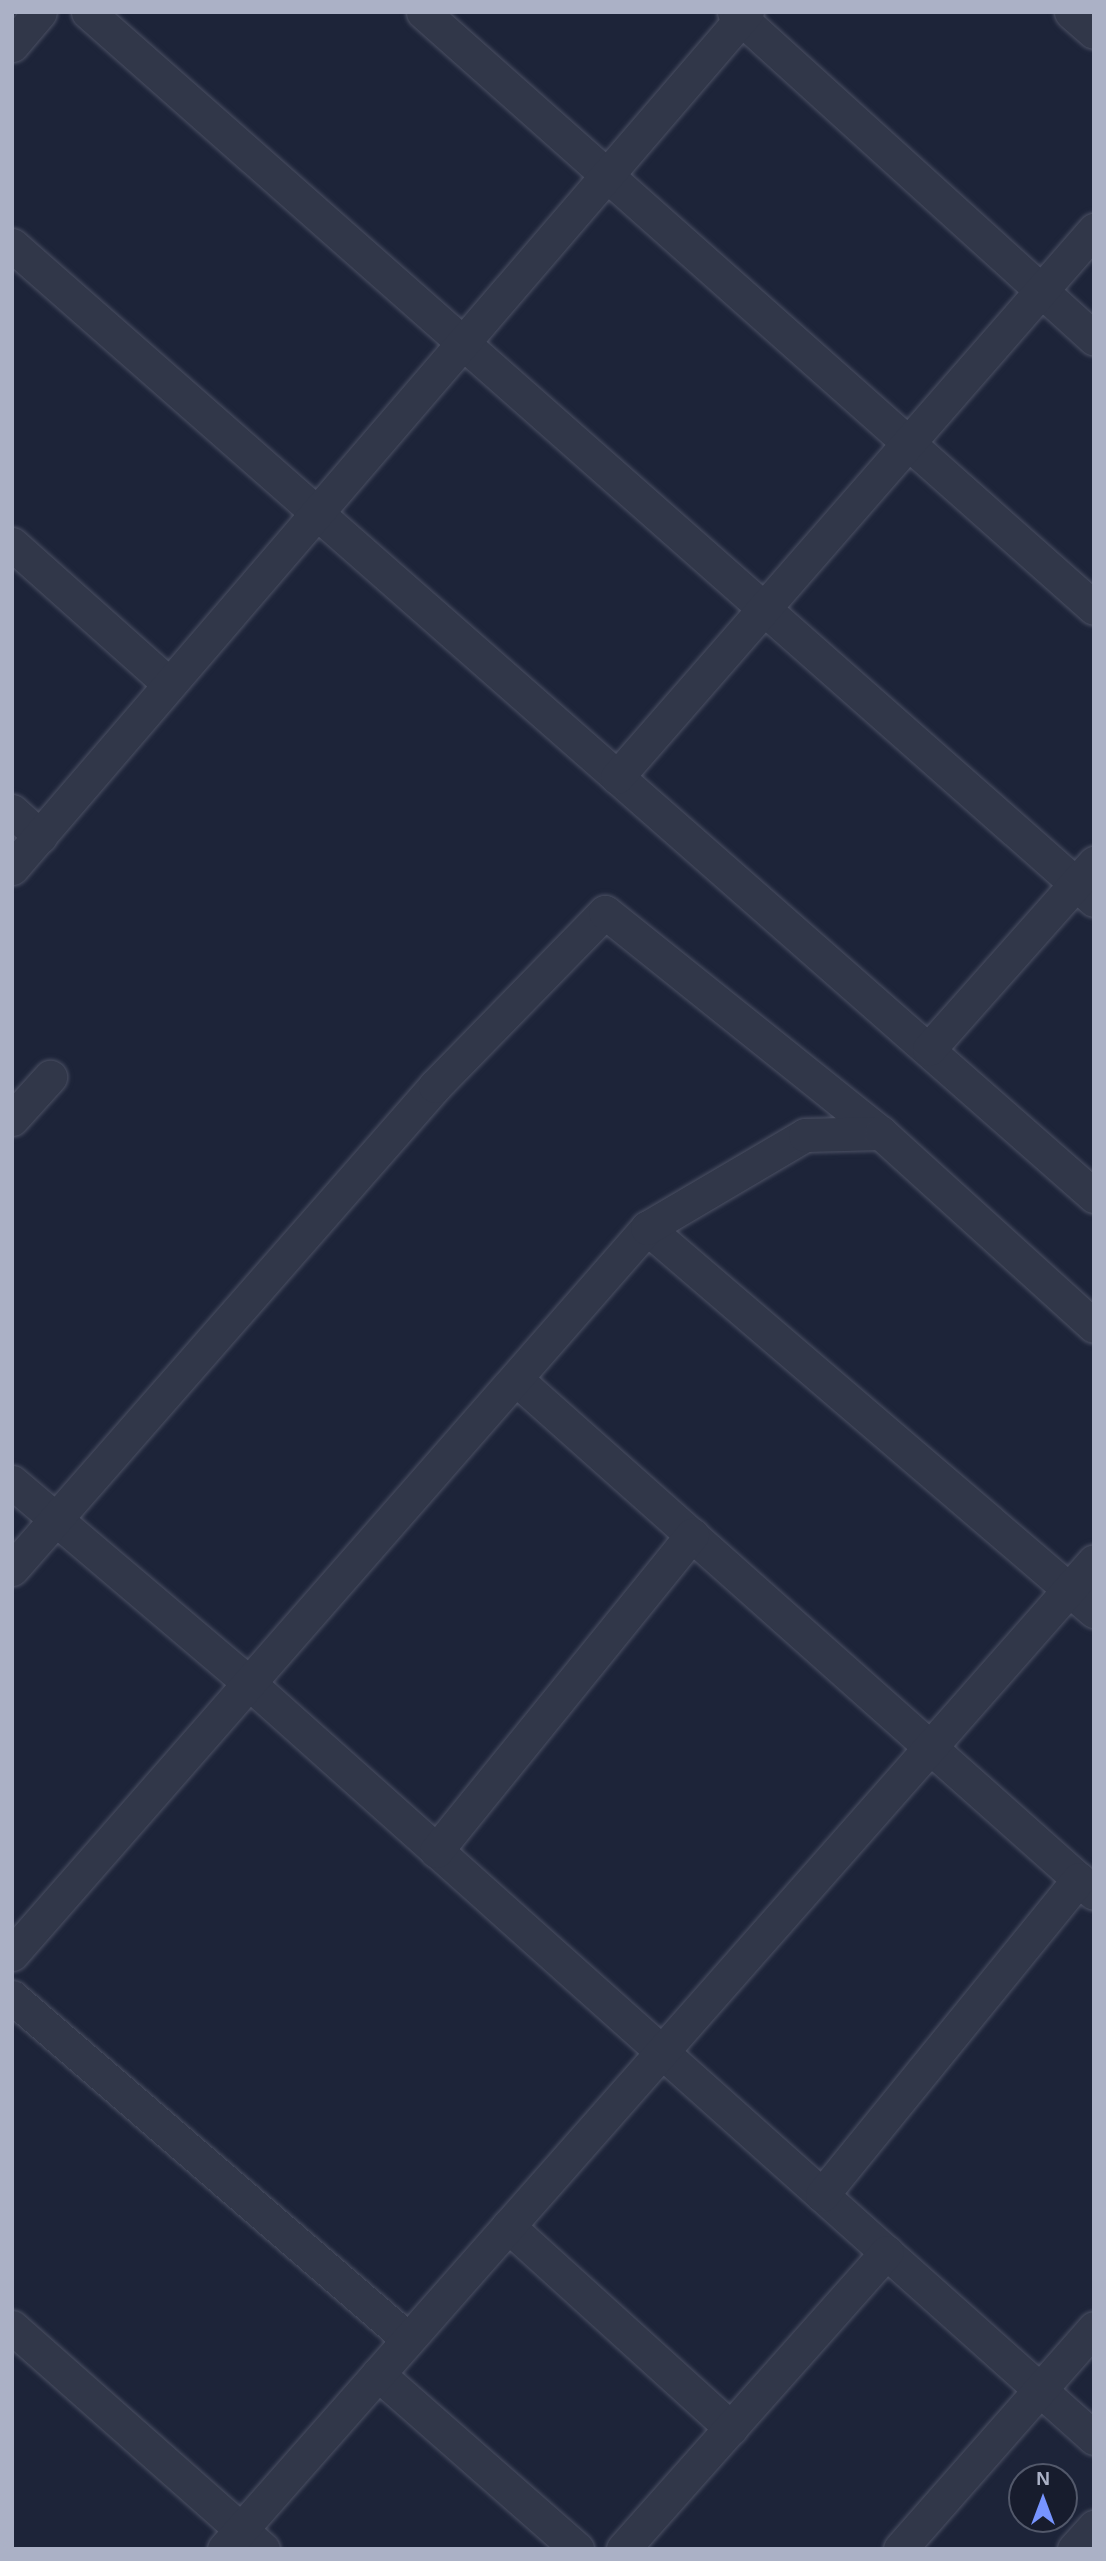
<!DOCTYPE html>
<html>
<head>
<meta charset="utf-8">
<style>
	body { margin:0 }
	#map { position:relative; width:1106px; height:2561px; overflow:hidden; background:#1d2439; font-family:Helvetica,sans-serif }
	div>[style] { position:absolute }
	.roads { filter:drop-shadow(0 0 2px #4c5164) drop-shadow(0 0 2px #4c5164) }
	.street>* { height:33px; margin:-16.5px; padding:0 16.5px; transform-origin:16.5px; border-radius:16.5px; background:#313749 }
	span { translate:-50% -50%; white-space:nowrap; text-align:center; line-height:1.15; -webkit-text-stroke:7px #171c2d; paint-order:stroke }
	.frame { position:absolute; inset:0; border:14px solid #abb1c6; pointer-events:none }
	.north { position:absolute; left:1008px; top:2463px; width:70px; height:70px; box-sizing:border-box; background:#171c2d; border:2px solid #52586a; border-radius:50%; rotate:0deg; font-size:19px; font-weight:700; line-height:28px; text-align:center; color:#abb1c6 }
	.north::after { content:''; display:block; margin:auto; width:24px; height:32px; background:#7794ff; clip-path:polygon(50% 0,100% 100%,50% 72%,0 100%) }
</style>
</head>
<body>
<div id="map">
	<div class="roads">
		<div class="street">
			<div style="left:88px;top:12px;width:1342px;rotate:41.43deg"></div>
			<div style="left:423px;top:12px;width:897px;rotate:41.61deg"></div>
			<div style="left:734px;top:12px;width:486px;rotate:42.2deg"></div>
			<div style="left:1071px;top:12px;width:30px;rotate:41deg"></div>
			<div style="left:12px;top:45px;width:43px;rotate:-49.7deg"></div>
			<div style="left:12px;top:245px;width:1441px;rotate:41.31deg"></div>
			<div style="left:12px;top:544px;width:210px;rotate:41.7deg"></div>
			<div style="left:617px;top:777px;width:726px;rotate:-48.91deg"></div>
			<div style="left:12px;top:811px;width:38px;rotate:42deg"></div>
			<div style="left:12px;top:868px;width:1128px;rotate:-49.35deg"></div>
			<div style="left:929px;top:1049px;width:249px;rotate:-48.4deg"></div>
			<div style="left:12px;top:1119px;width:57px;rotate:-47.9deg"></div>
			<div style="left:647px;top:1228px;width:589px;rotate:40.59deg"></div>
			<div style="left:516px;top:1379px;width:773px;rotate:41.65deg"></div>
			<div style="left:12px;top:1482px;width:311px;rotate:40.3deg"></div>
			<div style="left:249px;top:1683px;width:1133px;rotate:41.78deg"></div>
			<div style="left:12px;top:1569px;width:642px;rotate:-48.79deg"></div>
			<div style="left:435px;top:1086px;width:243px;rotate:-45.7deg"></div>
			<div style="left:605px;top:912px;width:354px;rotate:38.7deg"></div>
			<div style="left:436px;top:1851px;width:407px;rotate:-51deg"></div>
			<div style="left:12px;top:1954px;width:965px;rotate:-48.83deg"></div>
			<div style="left:647px;top:1228px;width:183px;rotate:-30.5deg"></div>
			<div style="left:805px;top:1135px;width:76px;rotate:-1.5deg"></div>
			<div style="left:881px;top:1133px;width:287px;rotate:42.2deg"></div>
			<div style="left:12px;top:1997px;width:523px;rotate:40.82deg"></div>
			<div style="left:822px;top:2195px;width:407px;rotate:-50.9deg"></div>
			<div style="left:508px;top:2226px;width:301px;rotate:42.2deg"></div>
			<div style="left:12px;top:2327px;width:335px;rotate:41.5deg"></div>
			<div style="left:378px;top:2374px;width:265px;rotate:41.3deg"></div>
			<div style="left:224px;top:2549px;width:1316px;rotate:-48.63deg"></div>
			<div style="left:623px;top:2549px;width:397px;rotate:-48.4deg"></div>
			<div style="left:900px;top:2549px;width:294px;rotate:-48.7deg"></div>
			<div style="left:1074px;top:2549px;width:30px;rotate:-48deg"></div>
		</div>
	</div>
	<div class="frame"></div>
	<div class="north">N</div>
</div>
</body>
</html>
